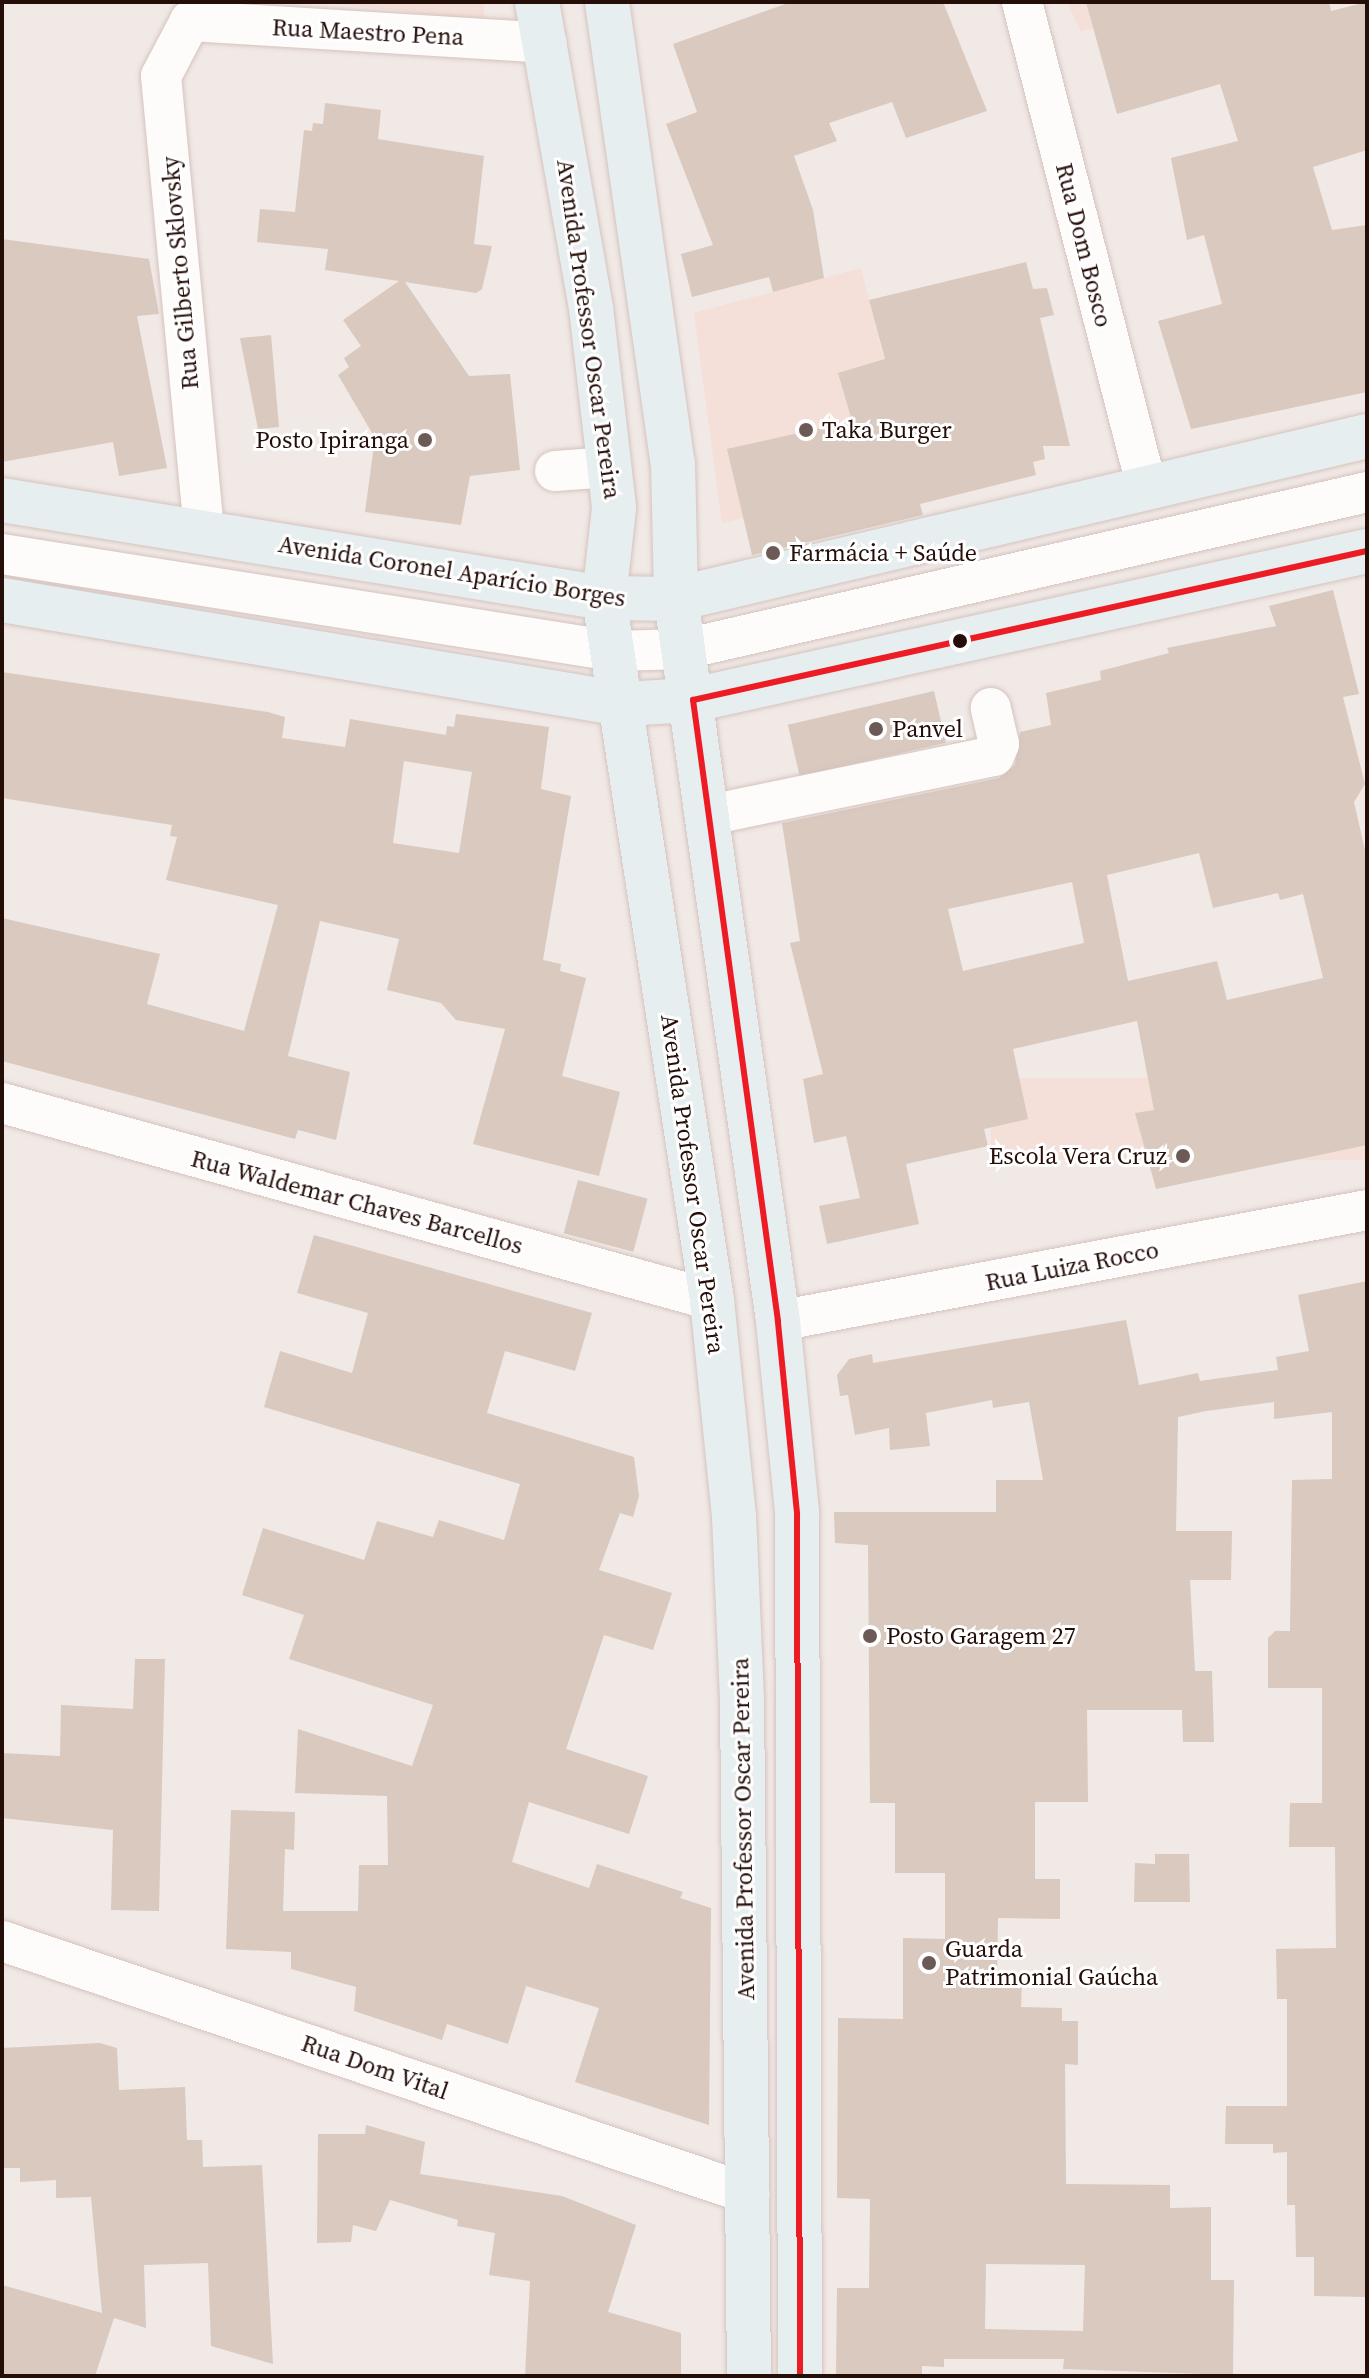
<!DOCTYPE html>
<html>
<head>
<meta charset="utf-8">
<style>
	body { margin:0 }
	#map { position:relative; width:1369px; height:2378px; overflow:hidden; background:#f1e9e6; font-family:"Source Serif 4",serif }
	div>[style] { position:absolute }
	.built>* { inset:0; background:#f4dfd9; transform-origin:0 0 }
	.building>* { inset:0; background:#d9c9bf; transform-origin:0 0 }
	.roads { filter:drop-shadow(0 0 2px #d5c3be) drop-shadow(0 0 2px #d5c3be) }
	.minor>* { height:40px; margin:-20px; padding:0 20px; transform-origin:20px; border-radius:20px; background:#fdfcfb }
	.major>* { height:44px; margin:-22px; padding:0 22px; transform-origin:22px; border-radius:22px; background:#e7eeef }
	.bus-1>* { height:6px; margin:-3px; padding:0 3px; transform-origin:3px; border-radius:3px; background:#ed1c24 }
	.dots>* { width:22px; height:22px; translate:-50% -50%; box-sizing:border-box; border:4px solid #fff; border-radius:50% }
	span { translate:-50% -50%; white-space:nowrap; text-align:center; line-height:1.15; -webkit-text-stroke:6px #fff; paint-order:stroke }
	.street-label { font-size:24px; color:#250d08 }
	.poi-label { font-size:24px; color:#250d08 }
	.left { translate:0 -50%; text-align:left }
	.right { translate:-100% -50%; text-align:right }
	.frame { position:absolute; inset:0; border:4px solid #250d08; pointer-events:none }
</style>
</head>
<body>
<div id="map">
	<div class="built">
		<div style="clip-path:polygon(321px 2px,483px 2px,485px 21px)"></div>
		<div style="clip-path:polygon(1067px 2px,1168px 2px,1081px 32px)"></div>
		<div style="clip-path:polygon(861px 268px,914px 477px,722px 523px,694px 313px)"></div>
		<div style="left:1367px;top:1078px;width:82px;height:376px;rotate:90deg"></div>
	</div>
	<div class="building">
		<div style="clip-path:polygon(791px 2px,943px 2px,987px 111px,906px 138px,892px 102px,829px 123px,837px 141px,794px 156px,813px 210px,824px 278px,773px 292px,769px 277px,692px 297px,681px 254px,713px 245px,666px 124px,697px 112px,673px 44px)"></div>
		<div style="clip-path:polygon(1086px 2px,1329px 2px,1331px 11px,1367px 2px,1367px 150px,1313px 167px,1332px 230px,1367px 225px,1367px 392px,1191px 429px,1158px 321px,1222px 304px,1204px 235px,1187px 240px,1171px 158px,1238px 141px,1220px 84px,1117px 114px)"></div>
		<div style="clip-path:polygon(325px 103px,381px 110px,378px 139px,484px 156px,474px 244px,492px 246px,482px 289px,476px 293px,405px 282px,469px 376px,510px 374px,520px 470px,470px 476px,461px 525px,365px 512px,375px 438px,338px 375px,349px 367px,344px 358px,361px 346px,343px 320px,399px 281px,325px 270px,328px 249px,257px 242px,260px 209px,295px 212px,304px 130px,312px 131px,313px 123px,323px 124px)"></div>
		<div style="clip-path:polygon(2px 239px,149px 259px,159px 314px,137px 316px,167px 468px,119px 476px,113px 442px,2px 462px)"></div>
		<div style="clip-path:polygon(1026px 262px,1033px 289px,1047px 288px,1054px 315px,1040px 318px,1070px 446px,1043px 446px,1045px 459px,1033px 462px,1036px 475px,920px 504px,923px 515px,752px 555px,727px 449px,852px 421px,838px 373px,885px 359px,869px 300px)"></div>
		<div style="clip-path:polygon(271px 335px,279px 427px,258px 429px,240px 338px)"></div>
		<div style="clip-path:polygon(evenodd,1333px 590px,1359px 694px,1343px 697px,1365px 784px,1354px 802px,1367px 859px,1367px 1145px,1156px 1189px,1135px 1113px,1154px 1110px,1137px 1021px,1013px 1049px,1028px 1119px,984px 1129px,988px 1146px,906px 1164px,919px 1224px,827px 1244px,819px 1206px,860px 1198px,846px 1136px,814px 1143px,803px 1079px,823px 1074px,790px 943px,800px 941px,782px 823px,999px 778px,1015px 765px,1020px 732px,1051px 725px,1046px 693px,1101px 680px,1100px 671px,1169px 653px,1167px 648px,1276px 626px,1269px 606px,1333px 590px,1199px 853px,1213px 908px,1278px 893px,1280px 900px,1303px 894px,1323px 978px,1227px 1000px,1217px 961px,1128px 981px,1107px 875px,1199px 853px,1333px 590px,1072px 882px,1084px 943px,963px 971px,948px 909px,1072px 882px)"></div>
		<div style="clip-path:polygon(evenodd,2px 672px,268px 712px,285px 717px,282px 738px,345px 747px,350px 719px,446px 735px,447px 726px,454px 727px,456px 714px,549px 727px,541px 789px,571px 796px,543px 960px,561px 964px,560px 971px,586px 978px,562px 1076px,620px 1092px,599px 1176px,473px 1144px,505px 1029px,456px 1020px,441px 1003px,387px 990px,399px 939px,320px 921px,288px 1056px,350px 1072px,336px 1140px,298px 1130px,295px 1139px,2px 1061px,2px 918px,160px 954px,147px 1004px,244px 1031px,278px 905px,166px 880px,177px 837px,170px 836px,172px 825px,2px 798px,2px 672px,404px 761px,472px 772px,459px 853px,393px 843px,404px 761px)"></div>
		<div style="left:934px;top:691px;width:53px;height:150px;rotate:77deg"></div>
		<div style="left:578px;top:1180px;width:72px;height:55px;rotate:15deg"></div>
		<div style="clip-path:polygon(314px 1235px,592px 1313px,575px 1371px,505px 1351px,487px 1413px,634px 1457px,639px 1496px,633px 1517px,620px 1513px,599px 1570px,672px 1593px,653px 1650px,604px 1635px,566px 1749px,648px 1776px,629px 1834px,529px 1802px,512px 1862px,589px 1888px,597px 1864px,683px 1892px,680px 1898px,711px 1908px,709px 2125px,575px 2082px,599px 2008px,526px 1986px,508px 2044px,447px 2024px,442px 2040px,354px 2011px,356px 1987px,291px 1969px,291px 1952px,226px 1949px,231px 1810px,295px 1812px,294px 1850px,285px 1849px,283px 1911px,358px 1911px,359px 1865px,388px 1865px,387px 1796px,295px 1793px,298px 1729px,412px 1766px,433px 1705px,289px 1659px,304px 1615px,242px 1595px,263px 1528px,364px 1560px,377px 1521px,433px 1537px,439px 1520px,504px 1540px,520px 1484px,264px 1407px,280px 1351px,352px 1373px,368px 1313px,297px 1293px)"></div>
		<div style="clip-path:polygon(evenodd,1367px 1281px,1367px 2297px,1314px 2296px,1314px 2257px,1296px 2257px,1295px 2205px,1287px 2205px,1287px 2152px,1273px 2153px,1273px 2144px,1225px 2144px,1226px 2106px,1287px 2106px,1287px 1999px,1277px 1999px,1276px 1949px,1336px 1948px,1335px 1847px,1289px 1847px,1290px 1803px,1322px 1803px,1322px 1688px,1268px 1688px,1268px 1638px,1275px 1631px,1290px 1631px,1292px 1480px,1332px 1479px,1332px 1412px,1274px 1419px,1274px 1402px,1206px 1411px,1178px 1417px,1176px 1531px,1232px 1531px,1231px 1580px,1190px 1580px,1195px 1671px,1212px 1671px,1214px 1742px,1183px 1742px,1182px 1710px,1087px 1710px,1088px 1802px,1035px 1802px,1035px 1879px,1060px 1879px,1060px 1919px,998px 1918px,997px 1980px,1022px 1980px,1021px 2007px,1062px 2008px,1062px 2021px,1078px 2021px,1078px 2065px,1065px 2064px,1066px 2184px,1170px 2185px,1170px 2208px,1211px 2207px,1211px 2280px,1234px 2280px,1233px 2375px,1063px 2369px,1064px 2359px,944px 2359px,944px 2367px,922px 2366px,922px 2376px,836px 2376px,837px 2288px,869px 2288px,870px 2199px,837px 2198px,838px 2018px,903px 2019px,903px 1938px,945px 1939px,945px 1873px,895px 1873px,895px 1803px,870px 1803px,868px 1545px,835px 1543px,834px 1512px,996px 1512px,996px 1480px,1043px 1480px,1029px 1402px,993px 1408px,992px 1400px,926px 1413px,930px 1446px,890px 1450px,889px 1428px,855px 1435px,848px 1395px,840px 1396px,837px 1375px,849px 1359px,872px 1354px,873px 1363px,1126px 1320px,1139px 1385px,1198px 1373px,1200px 1381px,1278px 1370px,1276px 1357px,1309px 1351px,1298px 1295px,1367px 1281px,986px 2264px,1085px 2265px,1083px 2331px,985px 2329px,986px 2264px)"></div>
		<div style="clip-path:polygon(135px 1659px,165px 1659px,159px 1911px,111px 1910px,113px 1830px,2px 1818px,2px 1753px,60px 1756px,61px 1705px,133px 1709px)"></div>
		<div style="clip-path:polygon(1155px 1854px,1189px 1854px,1190px 1902px,1134px 1902px,1135px 1863px,1155px 1864px)"></div>
		<div style="clip-path:polygon(100px 2043px,117px 2048px,119px 2090px,185px 2087px,187px 2140px,202px 2140px,203px 2167px,262px 2165px,273px 2364px,211px 2346px,208px 2263px,144px 2265px,146px 2328px,114px 2318px,95px 2376px,2px 2376px,2px 2285px,102px 2313px,91px 2197px,56px 2198px,56px 2180px,20px 2182px,20px 2168px,2px 2168px,2px 2048px)"></div>
		<div style="clip-path:polygon(366px 2125px,425px 2142px,420px 2174px,562px 2196px,636px 2225px,608px 2312px,681px 2333px,681px 2376px,525px 2376px,530px 2281px,489px 2275px,495px 2233px,457px 2226px,458px 2220px,390px 2200px,376px 2231px,353px 2225px,351px 2242px,317px 2243px,318px 2134px,365px 2134px)"></div>
	</div>
	<div class="roads">
		<div class="minor">
			<div style="left:1022px;top:2px;width:502px;rotate:75.58deg"></div>
			<div style="left:190px;top:21px;width:62px;rotate:117.8deg"></div>
			<div style="left:161px;top:76px;width:458px;rotate:84.6deg"></div>
			<div style="left:190px;top:21px;width:357px;rotate:3.5deg"></div>
			<div style="left:555px;top:471px;width:55px;rotate:-4.2deg"></div>
			<div style="left:2px;top:554px;width:619px;rotate:9.02deg"></div>
			<div style="left:613px;top:651px;width:72px;rotate:-1.6deg"></div>
			<div style="left:685px;top:649px;width:700px;rotate:-12.96deg"></div>
			<div style="left:709px;top:815px;width:291px;rotate:-11.7deg"></div>
			<div style="left:994px;top:756px;width:13px;rotate:-67deg"></div>
			<div style="left:999px;top:744px;width:37px;rotate:-103deg"></div>
			<div style="left:2px;top:1103px;width:737px;rotate:15.51deg"></div>
			<div style="left:778px;top:1321px;width:599px;rotate:-10.67deg"></div>
			<div style="left:2px;top:1941px;width:789px;rotate:18.71deg"></div>
		</div>
		<div class="major">
			<div style="left:537px;top:2px;width:311px;rotate:80deg"></div>
			<div style="left:591px;top:308px;width:201px;rotate:83.4deg"></div>
			<div style="left:614px;top:508px;width:91px;rotate:96.3deg"></div>
			<div style="left:604px;top:598px;width:710px;rotate:81.25deg"></div>
			<div style="left:712px;top:1300px;width:217px;rotate:84.2deg"></div>
			<div style="left:734px;top:1516px;width:183px;rotate:87.5deg"></div>
			<div style="left:742px;top:1699px;width:677px;rotate:89.41deg"></div>
			<div style="left:607px;top:2px;width:466px;rotate:81.9deg"></div>
			<div style="left:673px;top:463px;width:136px;rotate:88.7deg"></div>
			<div style="left:676px;top:599px;width:729px;rotate:81.96deg"></div>
			<div style="left:778px;top:1321px;width:193px;rotate:84.3deg"></div>
			<div style="left:797px;top:1513px;width:863px;rotate:89.8deg"></div>
			<div style="left:2px;top:500px;width:610px;rotate:9.25deg"></div>
			<div style="left:604px;top:598px;width:72px;rotate:0.8deg"></div>
			<div style="left:676px;top:599px;width:710px;rotate:-13.27deg"></div>
			<div style="left:2px;top:600px;width:629px;rotate:9.52deg"></div>
			<div style="left:622px;top:704px;width:71px;rotate:-3.2deg"></div>
			<div style="left:693px;top:700px;width:690px;rotate:-12.47deg"></div>
		</div>
	</div>
	<div class="bus-1">
		<div style="left:800px;top:2376px;width:863px;rotate:-90.2deg"></div>
		<div style="left:797px;top:1513px;width:193px;rotate:-95.7deg"></div>
		<div style="left:778px;top:1321px;width:627px;rotate:-97.79deg"></div>
		<div style="left:693px;top:700px;width:690px;rotate:-12.47deg"></div>
	</div>
	<div class="dots">
		<div style="left:806px;top:430px;background:#6c5a56"></div>
		<div style="left:425px;top:440px;background:#6c5a56"></div>
		<div style="left:773px;top:553px;background:#6c5a56"></div>
		<div style="left:960px;top:641px;background:#250d08"></div>
		<div style="left:876px;top:729px;background:#6c5a56"></div>
		<div style="left:1183px;top:1156px;background:#6c5a56"></div>
		<div style="left:870px;top:1636px;background:#6c5a56"></div>
		<div style="left:929px;top:1963px;background:#6c5a56"></div>
	</div>
	<div class="street-label">
		<span style="left:368px;top:32px;rotate:3deg">Rua Maestro Pena</span>
		<span style="left:1084px;top:245px;rotate:76deg">Rua Dom Bosco</span>
		<span style="left:180px;top:273px;rotate:-95deg">Rua Gilberto Sklovsky</span>
		<span style="left:589px;top:329px;rotate:82deg">Avenida Professor Oscar Pereira</span>
		<span style="left:452px;top:571px;rotate:9deg">Avenida Coronel Aparício Borges</span>
		<span style="left:693px;top:1184px;rotate:82deg">Avenida Professor Oscar Pereira</span>
		<span style="left:357px;top:1202px;rotate:15deg">Rua Waldemar Chaves Barcellos</span>
		<span style="left:1072px;top:1266px;rotate:-11deg">Rua Luiza Rocco</span>
		<span style="left:743px;top:1829px;rotate:-91deg">Avenida Professor Oscar Pereira</span>
		<span style="left:375px;top:2067px;rotate:19deg">Rua Dom Vital</span>
	</div>
	<div class="poi-label">
		<span class="left" style="left:822px;top:430px">Taka Burger</span>
		<span class="right" style="left:409px;top:440px">Posto Ipiranga</span>
		<span class="left" style="left:789px;top:553px">Farmácia + Saúde</span>
		<span class="left" style="left:892px;top:729px">Panvel</span>
		<span class="right" style="left:1167px;top:1156px">Escola Vera Cruz</span>
		<span class="left" style="left:886px;top:1636px">Posto Garagem 27</span>
		<span class="left" style="left:945px;top:1963px">Guarda<br>Patrimonial Gaúcha</span>
	</div>
	<div class="frame"></div>
</div>
</body>
</html>
